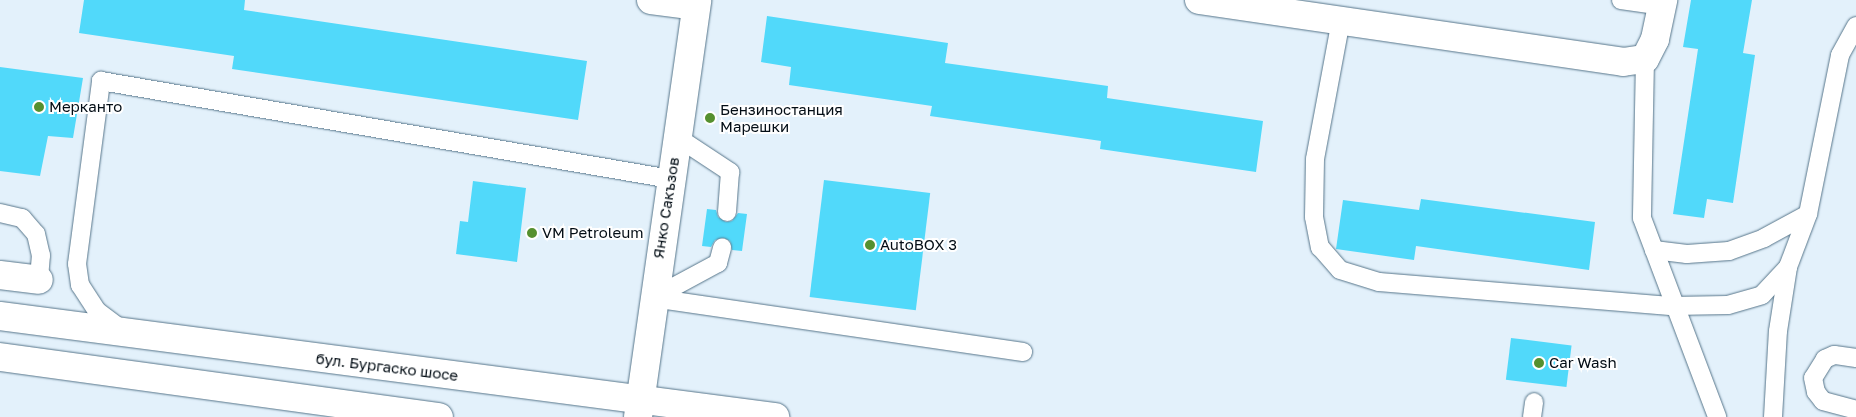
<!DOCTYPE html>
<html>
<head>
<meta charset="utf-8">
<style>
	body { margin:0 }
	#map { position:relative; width:1856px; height:417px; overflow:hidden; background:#e3f1fb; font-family:"Golos Text",sans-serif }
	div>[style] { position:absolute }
	.building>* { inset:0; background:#51d9fa; transform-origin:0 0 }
	.roads { filter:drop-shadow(0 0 1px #56758a) drop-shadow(0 0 1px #56758a) }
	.lane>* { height:18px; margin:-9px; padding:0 9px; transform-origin:9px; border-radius:9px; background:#fff }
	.street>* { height:28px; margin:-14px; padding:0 14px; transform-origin:14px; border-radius:14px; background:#fff }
	.secondary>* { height:28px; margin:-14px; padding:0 14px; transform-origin:14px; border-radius:14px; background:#fff }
	.dots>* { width:14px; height:14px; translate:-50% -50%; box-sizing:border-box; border:2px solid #fff; border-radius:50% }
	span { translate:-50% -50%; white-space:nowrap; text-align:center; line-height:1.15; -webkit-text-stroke:4px #fff; paint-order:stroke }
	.poi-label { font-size:15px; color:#030d15 }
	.left { translate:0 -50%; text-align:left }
	.street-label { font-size:15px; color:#030d15 }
</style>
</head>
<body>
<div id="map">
	<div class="building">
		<div style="clip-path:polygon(84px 0,245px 0,244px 10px,587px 61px,578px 120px,232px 69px,234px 56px,79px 33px)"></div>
		<div style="clip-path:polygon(1691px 0,1752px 0,1743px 53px,1755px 55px,1733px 203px,1707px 199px,1704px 218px,1673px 214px,1698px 49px,1683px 47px)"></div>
		<div style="clip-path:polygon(767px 16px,948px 43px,945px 63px,1108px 86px,1107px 98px,1263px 121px,1256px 172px,1100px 149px,1101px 141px,930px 116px,932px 106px,789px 85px,791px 67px,761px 62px)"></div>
		<div style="clip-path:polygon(0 67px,83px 78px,73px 138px,48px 136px,40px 176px,0 171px)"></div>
		<div style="left:824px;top:180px;width:107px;height:118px;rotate:7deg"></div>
		<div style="clip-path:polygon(473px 181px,526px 188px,517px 262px,456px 254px,460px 221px,468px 222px)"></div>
		<div style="clip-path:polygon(1421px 199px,1595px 222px,1589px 270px,1416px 246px,1414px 260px,1336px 249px,1343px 200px,1419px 210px)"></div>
		<div style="clip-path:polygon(707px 209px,716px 210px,718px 217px,726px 222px,732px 221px,738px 213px,747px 214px,742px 251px,732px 250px,730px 241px,724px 238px,715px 240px,711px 247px,702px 246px)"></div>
		<div style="left:1511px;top:338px;width:61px;height:42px;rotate:7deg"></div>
	</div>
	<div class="roads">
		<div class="lane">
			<div style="left:1621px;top:0;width:41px;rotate:8.3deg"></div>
			<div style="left:1341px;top:20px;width:141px;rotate:100.6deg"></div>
			<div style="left:1315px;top:159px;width:58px;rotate:91deg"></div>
			<div style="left:1314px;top:217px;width:31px;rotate:79deg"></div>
			<div style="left:1320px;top:247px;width:30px;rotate:49deg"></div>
			<div style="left:1340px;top:270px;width:41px;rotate:17.1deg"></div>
			<div style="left:1379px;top:282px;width:295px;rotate:4.7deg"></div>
			<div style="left:1673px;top:306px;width:55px;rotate:-1deg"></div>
			<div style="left:1728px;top:305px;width:35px;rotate:-16deg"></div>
			<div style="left:1762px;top:295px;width:38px;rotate:-47deg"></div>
			<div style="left:1788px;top:267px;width:57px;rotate:-69.3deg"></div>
			<div style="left:1645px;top:59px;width:159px;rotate:91.1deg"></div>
			<div style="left:1642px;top:218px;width:213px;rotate:69.3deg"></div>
			<div style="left:677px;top:137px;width:64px;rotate:33.4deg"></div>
			<div style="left:730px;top:172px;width:40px;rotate:94.3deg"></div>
			<div style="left:0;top:213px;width:23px;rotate:13deg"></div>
			<div style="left:22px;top:218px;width:21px;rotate:49deg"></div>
			<div style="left:36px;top:234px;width:22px;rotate:77deg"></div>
			<div style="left:41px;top:255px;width:25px;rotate:95deg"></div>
			<div style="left:1654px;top:250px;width:33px;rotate:7deg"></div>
			<div style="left:1687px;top:254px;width:42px;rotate:-4.1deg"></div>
			<div style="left:1729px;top:251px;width:37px;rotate:-20deg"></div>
			<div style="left:1764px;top:238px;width:50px;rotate:-28.6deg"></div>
			<div style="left:1808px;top:214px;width:162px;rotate:-78.6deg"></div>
			<div style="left:1840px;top:55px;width:33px;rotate:-61deg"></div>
			<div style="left:653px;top:298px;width:374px;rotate:8.3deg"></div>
			<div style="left:653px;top:298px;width:74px;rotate:-28.3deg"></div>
			<div style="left:718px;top:263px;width:16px;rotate:-75deg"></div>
			<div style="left:121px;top:329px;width:30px;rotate:-143deg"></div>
			<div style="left:97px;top:311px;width:31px;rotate:-123deg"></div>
			<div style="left:80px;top:285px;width:21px;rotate:-98deg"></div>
			<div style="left:77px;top:264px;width:185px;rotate:-82.5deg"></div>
			<div style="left:101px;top:81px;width:578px;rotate:9.76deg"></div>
			<div style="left:1856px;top:358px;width:22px;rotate:-172deg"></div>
			<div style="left:1834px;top:355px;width:10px;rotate:156deg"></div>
			<div style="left:1825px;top:359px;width:22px;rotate:122deg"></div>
			<div style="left:1813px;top:378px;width:14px;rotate:78deg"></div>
			<div style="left:1816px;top:392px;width:11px;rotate:52deg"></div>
			<div style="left:1823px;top:401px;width:34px;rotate:15deg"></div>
			<div style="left:1532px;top:417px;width:15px;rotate:-82deg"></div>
			<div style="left:1773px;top:417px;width:86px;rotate:-86.7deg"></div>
			<div style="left:1778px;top:331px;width:65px;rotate:-81.1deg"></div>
		</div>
		<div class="street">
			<div style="left:651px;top:0;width:45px;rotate:7.6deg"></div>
			<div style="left:1199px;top:0;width:429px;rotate:8.3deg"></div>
			<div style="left:1623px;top:62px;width:22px;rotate:-8deg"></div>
			<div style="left:1645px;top:59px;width:22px;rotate:-63deg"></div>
			<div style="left:1655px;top:39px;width:40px;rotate:-78deg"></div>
			<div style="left:0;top:275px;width:39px;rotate:7deg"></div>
			<div style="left:638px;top:417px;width:421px;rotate:-81.9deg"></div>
		</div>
		<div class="secondary">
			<div style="left:0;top:316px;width:782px;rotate:7.43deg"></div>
			<div style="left:0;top:357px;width:443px;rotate:7.8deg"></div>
		</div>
	</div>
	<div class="dots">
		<div style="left:39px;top:107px;background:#55902f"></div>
		<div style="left:710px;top:118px;background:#55902f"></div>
		<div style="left:532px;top:233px;background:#55902f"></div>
		<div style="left:870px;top:245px;background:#55902f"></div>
		<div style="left:1539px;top:363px;background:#55902f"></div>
	</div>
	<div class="poi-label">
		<span class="left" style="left:49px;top:107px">Мерканто</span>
		<span class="left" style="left:720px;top:118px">Бензиностанция<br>Марешки</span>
		<span class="left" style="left:542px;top:233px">VM Petroleum</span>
		<span class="left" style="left:880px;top:245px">AutoBOX 3</span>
		<span class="left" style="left:1549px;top:363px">Car Wash</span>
	</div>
	<div class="street-label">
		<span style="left:666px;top:208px;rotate:-81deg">Янко Сакъзов</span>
		<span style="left:387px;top:367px;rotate:7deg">бул. Бургаско шосе</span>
	</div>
</div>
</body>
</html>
